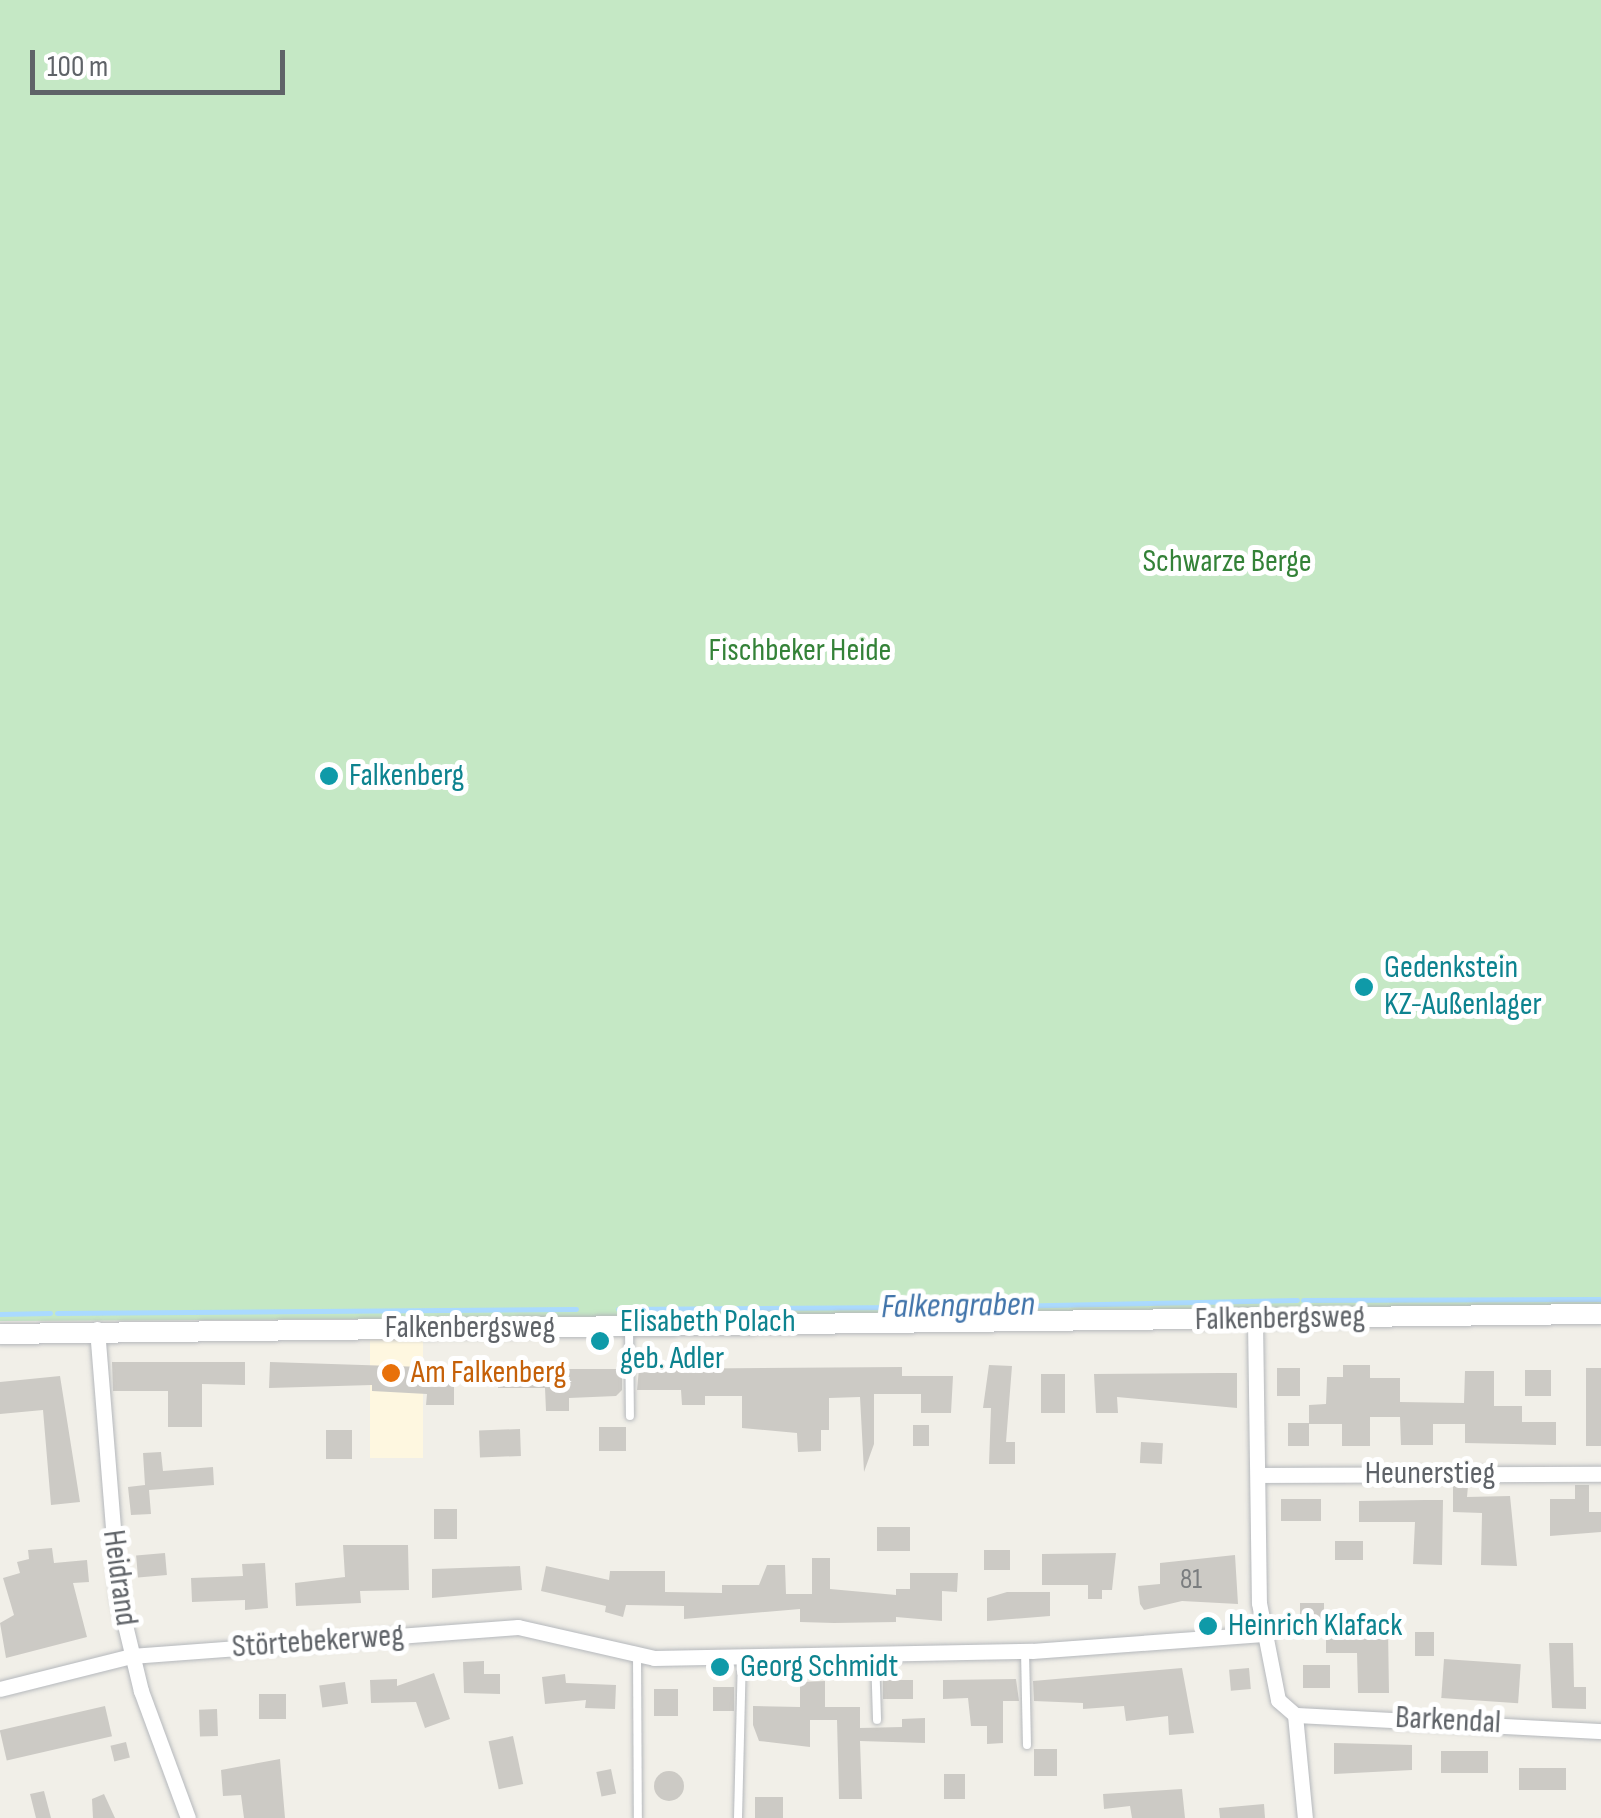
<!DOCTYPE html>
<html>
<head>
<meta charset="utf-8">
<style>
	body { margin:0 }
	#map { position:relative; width:1601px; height:1818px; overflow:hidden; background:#f1efe8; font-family:"Sofia Sans Condensed",sans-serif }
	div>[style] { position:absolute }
	.commercial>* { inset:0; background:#fef7e0; transform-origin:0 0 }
	.green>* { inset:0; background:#c5e8c5 }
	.stream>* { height:5px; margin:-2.5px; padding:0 2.5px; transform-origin:2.5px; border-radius:2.5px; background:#aadaff }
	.building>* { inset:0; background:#cccac5; transform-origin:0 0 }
	.round { border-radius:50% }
	.roads { filter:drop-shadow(0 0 2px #b5b8bc) drop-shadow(0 0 2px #b5b8bc) }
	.service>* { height:8px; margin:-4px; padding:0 4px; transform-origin:4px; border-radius:4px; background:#fff }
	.minor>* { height:15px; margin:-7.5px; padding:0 7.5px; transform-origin:7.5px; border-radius:7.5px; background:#fff }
	.tertiary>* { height:20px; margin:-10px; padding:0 10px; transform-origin:10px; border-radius:10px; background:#fff }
	.dots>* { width:28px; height:28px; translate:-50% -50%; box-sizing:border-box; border:5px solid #fff; border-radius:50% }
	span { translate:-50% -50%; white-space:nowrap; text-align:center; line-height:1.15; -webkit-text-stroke:10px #fff; paint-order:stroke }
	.number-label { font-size:28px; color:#7a7d7f }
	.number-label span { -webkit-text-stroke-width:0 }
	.park-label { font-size:32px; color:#348238 }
	.culture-label { font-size:32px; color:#0d838f }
	.left { translate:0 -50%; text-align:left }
	.street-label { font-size:32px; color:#5f6368 }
	.food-label { font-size:32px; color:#c56008 }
	.water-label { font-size:35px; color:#4174aa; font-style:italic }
	.scale { position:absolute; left:30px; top:50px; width:255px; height:45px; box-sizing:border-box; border:5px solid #5f6368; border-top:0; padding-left:12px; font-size:30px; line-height:35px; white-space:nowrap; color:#5f6368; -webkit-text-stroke:8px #fff; paint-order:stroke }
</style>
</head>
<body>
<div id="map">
	<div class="commercial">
		<div style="left:370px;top:1335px;width:53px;height:123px"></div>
	</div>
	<div class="green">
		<div style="clip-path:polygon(0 0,1601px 0,1601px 1308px,996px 1315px,995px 1301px,954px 1301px,953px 1316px,0 1321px)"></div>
	</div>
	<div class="stream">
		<div style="left:1303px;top:1300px;width:298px;rotate:-0.2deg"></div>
		<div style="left:618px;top:1309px;width:322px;rotate:-0.4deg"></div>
		<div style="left:940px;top:1307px;width:16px;rotate:-30deg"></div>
		<div style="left:954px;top:1299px;width:40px;rotate:-1.4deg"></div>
		<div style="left:994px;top:1298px;width:17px;rotate:28deg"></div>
		<div style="left:1009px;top:1306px;width:288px;rotate:-1.2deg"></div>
		<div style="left:57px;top:1313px;width:519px;rotate:-0.44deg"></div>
		<div style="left:0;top:1314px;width:50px;rotate:-1.1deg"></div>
	</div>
	<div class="building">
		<div style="clip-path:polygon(112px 1362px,245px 1362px,245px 1385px,202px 1384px,202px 1427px,168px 1427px,168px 1391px,113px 1391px)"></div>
		<div style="clip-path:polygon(270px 1362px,454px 1368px,454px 1405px,426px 1405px,427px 1394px,372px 1391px,372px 1385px,269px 1388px)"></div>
		<div style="clip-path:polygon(499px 1362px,522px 1362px,522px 1369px,622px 1369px,622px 1390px,616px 1396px,569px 1398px,569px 1411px,546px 1411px,545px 1388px,498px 1388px)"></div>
		<div style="clip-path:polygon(989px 1365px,1012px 1366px,1006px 1442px,1015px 1442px,1015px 1464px,989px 1464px,991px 1408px,983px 1408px)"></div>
		<div style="clip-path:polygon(1343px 1365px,1370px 1365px,1370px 1378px,1400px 1378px,1400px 1402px,1464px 1403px,1465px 1371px,1494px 1371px,1494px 1406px,1522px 1406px,1522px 1422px,1556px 1422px,1556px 1445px,1465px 1443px,1465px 1424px,1433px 1424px,1433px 1445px,1401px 1445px,1400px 1417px,1370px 1417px,1370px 1446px,1342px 1446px,1342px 1424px,1309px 1424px,1309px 1405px,1326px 1404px,1327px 1377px,1343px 1377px)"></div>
		<div style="clip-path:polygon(902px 1367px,902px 1376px,953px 1376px,951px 1413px,921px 1413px,921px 1394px,874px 1394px,874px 1444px,864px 1472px,860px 1397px,829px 1398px,829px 1430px,821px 1430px,821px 1451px,798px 1452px,797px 1433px,742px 1428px,742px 1396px,705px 1396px,705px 1405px,682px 1405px,681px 1390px,637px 1390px,639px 1369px)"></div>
		<div style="left:1277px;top:1368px;width:23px;height:28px"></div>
		<div style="left:1586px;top:1368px;width:15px;height:78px"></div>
		<div style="left:1525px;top:1370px;width:26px;height:26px"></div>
		<div style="clip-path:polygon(1220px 1373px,1237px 1373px,1237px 1408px,1117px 1397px,1118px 1413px,1096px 1413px,1094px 1374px)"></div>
		<div style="left:1041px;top:1374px;width:24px;height:39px"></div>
		<div style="clip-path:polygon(60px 1376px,80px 1502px,51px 1505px,43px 1410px,0 1414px,0 1382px)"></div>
		<div style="left:1288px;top:1423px;width:21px;height:23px"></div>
		<div style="left:913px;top:1425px;width:16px;height:21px"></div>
		<div style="left:626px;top:1427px;width:24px;height:27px;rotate:90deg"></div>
		<div style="left:520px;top:1429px;width:27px;height:41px;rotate:88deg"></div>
		<div style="left:352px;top:1430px;width:29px;height:26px;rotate:90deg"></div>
		<div style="left:1141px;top:1442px;width:22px;height:21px;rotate:3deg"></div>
		<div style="clip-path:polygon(161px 1452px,163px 1471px,213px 1467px,214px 1485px,149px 1490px,151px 1514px,131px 1515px,128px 1487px,145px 1485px,143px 1453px)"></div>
		<div style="clip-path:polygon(1575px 1485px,1589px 1485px,1589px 1512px,1601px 1512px,1601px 1532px,1550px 1536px,1550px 1499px,1575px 1499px)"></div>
		<div style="clip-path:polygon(1453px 1486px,1468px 1486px,1467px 1497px,1510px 1496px,1517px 1566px,1481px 1565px,1482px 1513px,1453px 1512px)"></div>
		<div style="left:1281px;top:1499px;width:40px;height:22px"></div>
		<div style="clip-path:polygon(1425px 1500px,1443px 1500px,1442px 1565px,1413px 1564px,1415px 1522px,1359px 1522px,1359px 1501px)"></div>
		<div style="left:434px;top:1509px;width:23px;height:30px"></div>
		<div style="left:910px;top:1527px;width:24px;height:33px;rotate:90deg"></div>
		<div style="left:1335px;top:1541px;width:28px;height:19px"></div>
		<div style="clip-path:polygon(343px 1545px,408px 1545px,409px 1590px,360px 1591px,361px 1603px,296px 1606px,295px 1583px,345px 1577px)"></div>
		<div style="clip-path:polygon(52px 1548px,54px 1563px,87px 1560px,89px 1582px,73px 1583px,87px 1637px,6px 1658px,0 1623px,14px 1615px,3px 1578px,20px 1573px,17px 1562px,29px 1559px,28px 1550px)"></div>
		<div style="left:1010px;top:1550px;width:20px;height:26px;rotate:90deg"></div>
		<div style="left:165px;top:1553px;width:22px;height:29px;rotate:85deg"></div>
		<div style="clip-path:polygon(1116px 1553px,1112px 1590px,1102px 1590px,1102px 1599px,1088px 1599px,1088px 1585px,1042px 1585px,1042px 1554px)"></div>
		<div style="clip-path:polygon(1235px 1555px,1238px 1604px,1182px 1601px,1144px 1610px,1140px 1604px,1138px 1586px,1160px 1584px,1160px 1563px)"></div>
		<div style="clip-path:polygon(812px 1558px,830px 1558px,830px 1589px,896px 1595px,896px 1589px,910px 1589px,910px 1573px,958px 1573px,957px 1592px,942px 1591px,942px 1621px,896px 1617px,896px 1622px,834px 1623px,800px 1622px,800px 1609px,684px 1619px,684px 1606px,626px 1605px,623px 1617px,605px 1612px,606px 1606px,541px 1591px,546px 1566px,609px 1580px,610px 1571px,665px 1571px,665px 1592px,722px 1593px,722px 1585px,759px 1585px,767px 1565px,785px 1565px,786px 1594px,812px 1594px)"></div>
		<div style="clip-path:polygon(265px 1563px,268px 1608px,245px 1610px,245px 1600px,192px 1602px,191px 1578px,243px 1576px,242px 1564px)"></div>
		<div style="clip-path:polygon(520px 1566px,522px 1590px,432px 1598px,432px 1569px)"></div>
		<div style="clip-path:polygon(1007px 1592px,1050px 1592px,1050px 1616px,987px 1621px,987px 1598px)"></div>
		<div style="left:1300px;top:1603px;width:24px;height:23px"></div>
		<div style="clip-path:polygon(1388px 1628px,1389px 1693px,1358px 1693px,1357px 1653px,1326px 1653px,1326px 1633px)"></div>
		<div style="left:1415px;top:1632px;width:19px;height:24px"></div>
		<div style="clip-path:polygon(1549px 1643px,1573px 1643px,1574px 1687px,1586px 1687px,1586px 1709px,1552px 1708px)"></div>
		<div style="left:1444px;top:1659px;width:77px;height:39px;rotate:4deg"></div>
		<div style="clip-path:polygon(484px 1661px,484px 1674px,500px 1674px,500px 1694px,464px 1693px,463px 1662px)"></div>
		<div style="left:1303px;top:1665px;width:27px;height:23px"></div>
		<div style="clip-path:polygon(1182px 1668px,1194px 1733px,1169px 1735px,1168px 1716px,1126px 1721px,1124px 1706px,1083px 1709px,1083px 1703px,1034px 1701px,1033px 1681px)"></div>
		<div style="left:1249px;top:1668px;width:21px;height:20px;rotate:85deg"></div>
		<div style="clip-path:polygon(434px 1673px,450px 1719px,425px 1728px,416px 1702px,371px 1703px,370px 1680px,397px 1679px,397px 1686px)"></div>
		<div style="clip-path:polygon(565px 1674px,566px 1683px,616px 1685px,615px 1709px,585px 1708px,586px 1700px,545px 1704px,542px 1677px)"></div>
		<div style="clip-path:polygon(1016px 1679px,1019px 1701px,1003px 1701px,1003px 1743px,987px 1744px,987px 1726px,971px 1726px,968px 1698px,943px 1699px,943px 1680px)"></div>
		<div style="left:913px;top:1680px;width:19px;height:30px;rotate:90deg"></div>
		<div style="clip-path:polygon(825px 1681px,825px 1707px,860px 1707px,860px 1728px,902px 1727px,902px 1719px,925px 1718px,925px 1743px,860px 1741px,862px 1799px,839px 1799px,837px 1720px,810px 1720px,810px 1747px,759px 1741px,753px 1725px,753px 1706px,800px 1707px,800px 1682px)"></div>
		<div style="left:345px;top:1682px;width:22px;height:26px;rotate:82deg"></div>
		<div style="left:713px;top:1687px;width:21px;height:24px"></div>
		<div style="left:654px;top:1689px;width:24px;height:27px"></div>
		<div style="left:259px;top:1694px;width:27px;height:25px"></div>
		<div style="left:105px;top:1706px;width:31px;height:108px;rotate:77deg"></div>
		<div style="left:217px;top:1709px;width:27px;height:18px;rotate:88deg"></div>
		<div style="left:513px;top:1736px;width:49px;height:25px;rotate:78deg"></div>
		<div style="left:126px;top:1742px;width:16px;height:16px;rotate:76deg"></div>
		<div style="clip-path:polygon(1334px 1743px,1412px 1745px,1412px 1770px,1334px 1774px)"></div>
		<div style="left:1034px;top:1749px;width:23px;height:27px"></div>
		<div style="left:1441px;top:1751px;width:47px;height:22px"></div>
		<div style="clip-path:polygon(280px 1759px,285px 1818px,244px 1818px,241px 1795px,223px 1796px,221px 1770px)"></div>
		<div style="left:1519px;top:1768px;width:47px;height:22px"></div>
		<div style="left:611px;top:1769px;width:25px;height:15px;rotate:78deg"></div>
		<div class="round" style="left:654px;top:1771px;width:30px;height:30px"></div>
		<div style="left:944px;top:1774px;width:21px;height:25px"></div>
		<div style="clip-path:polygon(1182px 1789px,1185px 1818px,1132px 1818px,1130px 1806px,1104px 1809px,1103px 1794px)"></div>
		<div style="clip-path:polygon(44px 1791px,51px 1818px,36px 1818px,30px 1794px)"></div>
		<div style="clip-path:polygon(104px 1794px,115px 1818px,93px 1818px,92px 1799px)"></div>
		<div style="left:755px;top:1797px;width:28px;height:21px"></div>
		<div style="clip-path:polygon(1264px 1804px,1265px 1818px,1220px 1818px,1219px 1808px)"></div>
	</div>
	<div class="roads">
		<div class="service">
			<div style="left:629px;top:1327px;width:89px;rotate:89.4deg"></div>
			<div style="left:1025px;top:1651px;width:94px;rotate:88.8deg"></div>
			<div style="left:637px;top:1654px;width:164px;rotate:89.7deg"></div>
			<div style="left:875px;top:1655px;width:65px;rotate:88.2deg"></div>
			<div style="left:738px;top:1818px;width:160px;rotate:-88.6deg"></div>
		</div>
		<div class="minor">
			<div style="left:1255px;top:1320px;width:283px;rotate:89.2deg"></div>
			<div style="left:1259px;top:1603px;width:99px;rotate:78.9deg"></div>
			<div style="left:1278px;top:1700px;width:23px;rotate:41deg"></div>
			<div style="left:1295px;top:1715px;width:103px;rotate:84.5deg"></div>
			<div style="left:97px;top:1329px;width:272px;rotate:85.4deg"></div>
			<div style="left:119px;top:1600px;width:94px;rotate:76.4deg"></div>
			<div style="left:141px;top:1691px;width:135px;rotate:69.7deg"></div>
			<div style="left:1258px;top:1475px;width:343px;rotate:-0.2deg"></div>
			<div style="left:0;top:1689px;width:135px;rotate:-14.1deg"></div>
			<div style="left:131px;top:1656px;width:388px;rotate:-4.3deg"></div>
			<div style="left:518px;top:1627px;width:139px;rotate:12.8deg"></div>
			<div style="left:654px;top:1658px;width:378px;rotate:-1.1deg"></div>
			<div style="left:1032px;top:1651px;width:235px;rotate:-4.2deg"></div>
			<div style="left:1295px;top:1715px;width:306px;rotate:3deg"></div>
		</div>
		<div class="tertiary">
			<div style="left:0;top:1334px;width:1601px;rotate:-0.72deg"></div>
		</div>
	</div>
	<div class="dots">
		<div style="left:329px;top:776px;background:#0f9aa8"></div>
		<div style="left:1364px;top:987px;background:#0f9aa8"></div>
		<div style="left:600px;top:1341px;background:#0f9aa8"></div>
		<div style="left:391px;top:1373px;background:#e8710a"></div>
		<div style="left:1208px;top:1626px;background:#0f9aa8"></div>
		<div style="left:720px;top:1667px;background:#0f9aa8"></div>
	</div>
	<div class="number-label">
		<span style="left:1191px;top:1580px">81</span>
	</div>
	<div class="park-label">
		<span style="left:1227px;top:562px">Schwarze Berge</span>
		<span style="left:800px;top:651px">Fischbeker Heide</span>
	</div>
	<div class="culture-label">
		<span class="left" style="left:349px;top:776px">Falkenberg</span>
		<span class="left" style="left:1384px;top:987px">Gedenkstein<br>KZ-Außenlager</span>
		<span class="left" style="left:620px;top:1341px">Elisabeth Polach<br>geb. Adler</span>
		<span class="left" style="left:1228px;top:1626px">Heinrich Klafack</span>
		<span class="left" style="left:740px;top:1667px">Georg Schmidt</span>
	</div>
	<div class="street-label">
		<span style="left:1280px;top:1319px;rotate:-1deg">Falkenbergsweg</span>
		<span style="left:470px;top:1328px">Falkenbergsweg</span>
		<span style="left:1430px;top:1474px">Heunerstieg</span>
		<span style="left:119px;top:1578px;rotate:82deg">Heidrand</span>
		<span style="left:318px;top:1642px;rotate:-4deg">Störtebekerweg</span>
		<span style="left:1448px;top:1721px;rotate:3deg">Barkendal</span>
	</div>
	<div class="food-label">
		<span class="left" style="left:411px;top:1373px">Am Falkenberg</span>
	</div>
	<div class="water-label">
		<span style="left:958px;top:1306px;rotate:-1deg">Falkengraben</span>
	</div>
	<div class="scale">100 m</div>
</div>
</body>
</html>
